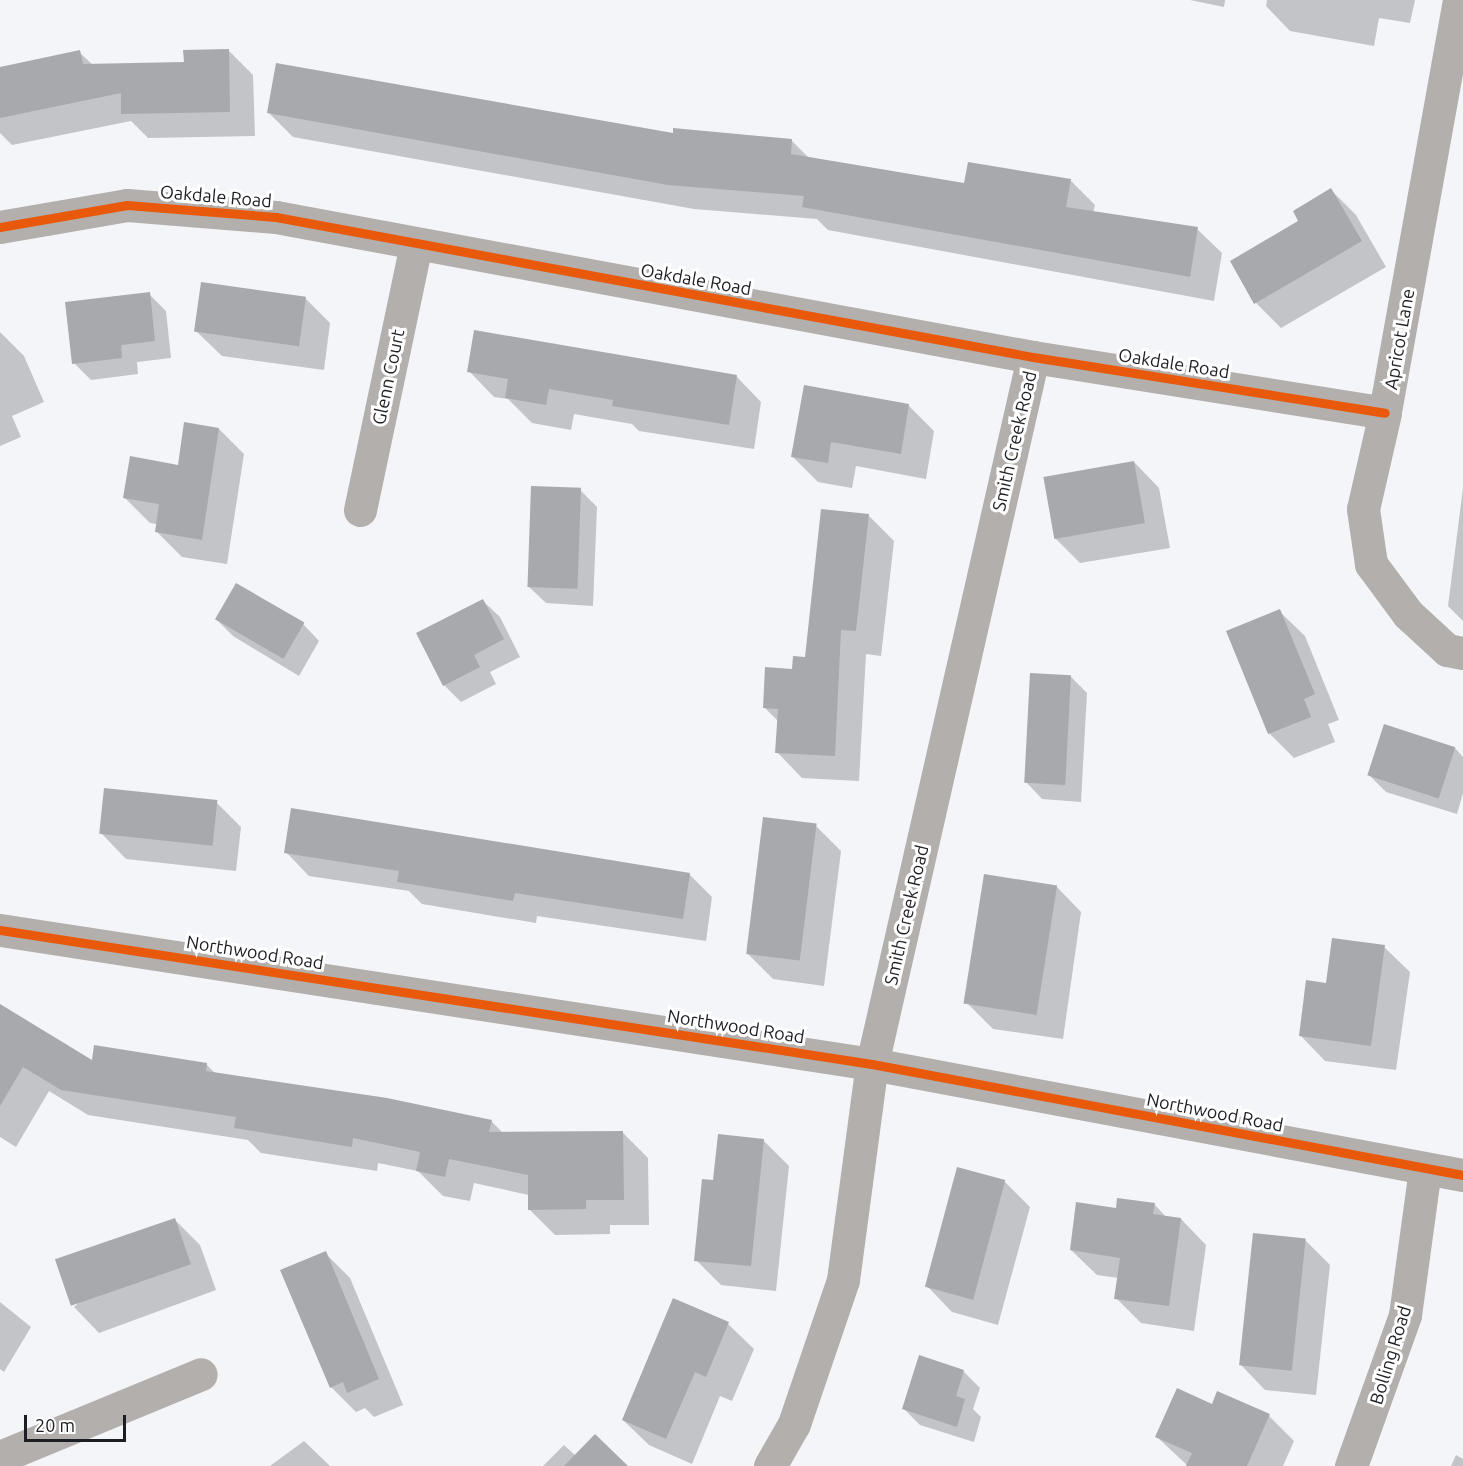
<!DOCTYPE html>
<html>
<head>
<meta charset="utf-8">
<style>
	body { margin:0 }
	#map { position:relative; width:1463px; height:1466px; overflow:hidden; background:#f3f5f9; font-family:Ubuntu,sans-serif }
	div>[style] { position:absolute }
	.shadow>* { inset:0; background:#0003 }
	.building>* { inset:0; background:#a7a9ad; transform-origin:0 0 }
	.minor>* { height:33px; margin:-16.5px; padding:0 16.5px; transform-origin:16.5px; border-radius:16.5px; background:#b3afac }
	.cycleway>* { height:9px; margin:-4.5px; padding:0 4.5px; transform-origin:4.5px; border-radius:4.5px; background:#e8590c }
	span { translate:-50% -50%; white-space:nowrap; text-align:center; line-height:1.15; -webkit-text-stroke:6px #fff; paint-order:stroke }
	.street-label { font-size:18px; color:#1c1e23 }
	.scale { position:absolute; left:24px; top:1415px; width:102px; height:27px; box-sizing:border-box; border:3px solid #1c1e23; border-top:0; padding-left:8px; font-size:18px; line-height:21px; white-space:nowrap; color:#1c1e23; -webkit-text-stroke:4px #fff; paint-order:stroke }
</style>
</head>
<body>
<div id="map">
	<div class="shadow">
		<div style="clip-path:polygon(1190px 0,1225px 0,1224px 7px)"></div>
		<div style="clip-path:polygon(1267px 0,1415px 0,1410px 23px,1379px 18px,1374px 46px,1290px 31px,1266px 6px)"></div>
		<div style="clip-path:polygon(228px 50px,253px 75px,255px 136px,148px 138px,131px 121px,12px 145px,0 133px,0 68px,79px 52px,93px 65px,185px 64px)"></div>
		<div style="clip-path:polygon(269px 113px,791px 140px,810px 159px,966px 185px,1070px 180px,1095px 205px,1093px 213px,1197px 229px,1222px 253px,1214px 301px,828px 230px,817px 219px,694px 209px,293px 137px)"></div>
		<div style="clip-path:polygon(1331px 190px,1356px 215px,1386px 267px,1281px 328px,1256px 303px,1300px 221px)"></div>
		<div style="clip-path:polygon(149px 294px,166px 311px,171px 358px,137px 362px,138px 374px,91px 380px,74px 363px)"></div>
		<div style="clip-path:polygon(305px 298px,330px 323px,324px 370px,222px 356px,196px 331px)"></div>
		<div style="clip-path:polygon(0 332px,24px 356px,44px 402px,12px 416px,21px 437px,0 446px)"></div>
		<div style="clip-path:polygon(469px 371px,736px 376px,761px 402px,754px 449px,639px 431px,632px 424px,574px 414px,571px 430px,532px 423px,508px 399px,494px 397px)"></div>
		<div style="clip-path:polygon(805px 387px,909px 406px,934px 431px,926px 479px,856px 466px,852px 488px,818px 482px,793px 457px)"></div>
		<div style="clip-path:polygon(219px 429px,244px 454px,227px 564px,182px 557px,156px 531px,157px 524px,150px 523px,125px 498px,180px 467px)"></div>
		<div style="clip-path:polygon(1134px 462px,1159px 488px,1170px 548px,1080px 563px,1055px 538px,1045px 478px)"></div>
		<div style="clip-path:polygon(1463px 488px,1463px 621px,1448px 606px)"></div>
		<div style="clip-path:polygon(580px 490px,597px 507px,593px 606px,546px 603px,529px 587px)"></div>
		<div style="clip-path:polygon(869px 516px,894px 541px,881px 656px,866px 654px,859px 781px,802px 778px,777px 752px,779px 722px,765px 708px,807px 659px)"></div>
		<div style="clip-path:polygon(483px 601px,500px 617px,520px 657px,490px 672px,496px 684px,461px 702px,444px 685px)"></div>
		<div style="clip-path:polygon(1279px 611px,1305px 636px,1339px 720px,1328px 724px,1335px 742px,1294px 758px,1269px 733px)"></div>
		<div style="clip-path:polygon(216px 619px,303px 624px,319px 641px,299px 676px,233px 636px)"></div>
		<div style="clip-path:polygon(1070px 676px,1087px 693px,1081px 802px,1042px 799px,1026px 782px)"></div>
		<div style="clip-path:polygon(1455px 748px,1463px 757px,1463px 793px,1457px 814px,1386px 792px,1369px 775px)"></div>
		<div style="clip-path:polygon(216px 802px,241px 827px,236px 871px,126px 859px,101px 833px)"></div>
		<div style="clip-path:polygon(816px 826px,841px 851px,824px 986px,773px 979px,747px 953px)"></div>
		<div style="clip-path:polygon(286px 852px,689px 874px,712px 897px,706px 941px,537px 916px,536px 923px,422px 904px,409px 891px,309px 876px)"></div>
		<div style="clip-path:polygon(1056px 886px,1081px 912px,1063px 1039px,993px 1029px,967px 1003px)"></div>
		<div style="clip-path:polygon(1384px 947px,1410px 972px,1396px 1070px,1325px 1061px,1300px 1035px)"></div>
		<div style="clip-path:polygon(0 1010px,93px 1062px,206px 1064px,216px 1074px,491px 1121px,504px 1134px,623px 1133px,648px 1158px,649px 1225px,610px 1225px,610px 1234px,555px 1235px,530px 1210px,529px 1195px,474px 1183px,470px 1201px,443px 1196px,418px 1171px,378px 1163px,377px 1171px,261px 1153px,248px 1140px,88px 1115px,49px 1091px,16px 1147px,0 1137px)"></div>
		<div style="clip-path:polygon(763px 1140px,789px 1166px,776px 1291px,721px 1285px,696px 1260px,715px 1181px)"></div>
		<div style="clip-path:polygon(1004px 1181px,1030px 1207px,998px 1325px,952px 1312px,927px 1286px)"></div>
		<div style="clip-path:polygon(1154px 1204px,1167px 1218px,1181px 1219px,1206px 1245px,1194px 1331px,1141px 1323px,1116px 1298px,1119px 1278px,1097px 1275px,1071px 1250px,1117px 1209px)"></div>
		<div style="clip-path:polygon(174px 1219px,200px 1245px,216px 1290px,99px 1333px,74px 1307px)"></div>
		<div style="clip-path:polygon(1305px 1240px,1330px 1265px,1316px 1395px,1265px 1390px,1240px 1364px)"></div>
		<div style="clip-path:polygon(325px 1253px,350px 1278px,403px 1405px,374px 1417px,365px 1408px,356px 1412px,331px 1387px)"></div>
		<div style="clip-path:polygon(674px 1300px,728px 1324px,754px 1349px,732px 1401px,720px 1396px,692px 1464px,649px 1445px,623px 1420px)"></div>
		<div style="clip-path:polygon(0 1302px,31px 1327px,4px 1372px,0 1369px)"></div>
		<div style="clip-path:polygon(963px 1371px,980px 1388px,973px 1409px,981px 1417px,974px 1442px,920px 1425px,903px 1408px)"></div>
		<div style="clip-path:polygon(1212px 1406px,1269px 1416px,1294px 1441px,1283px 1466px,1188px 1466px,1157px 1437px)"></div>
		<div style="clip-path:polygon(304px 1441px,330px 1466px,270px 1466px)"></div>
		<div style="clip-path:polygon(564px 1445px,576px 1456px,626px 1466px,543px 1466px)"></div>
		<div style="clip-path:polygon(1456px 1455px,1463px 1459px,1463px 1466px,1451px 1466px)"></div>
	</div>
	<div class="building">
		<div style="clip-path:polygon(229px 49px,230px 112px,121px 114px,121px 93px,0 118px,0 67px,80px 50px,83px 64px,184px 62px,183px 50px)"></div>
		<div style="clip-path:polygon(276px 63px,673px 133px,673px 128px,792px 139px,791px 154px,964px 183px,968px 162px,1071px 179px,1066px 207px,1198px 227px,1190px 277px,802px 207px,804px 196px,668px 185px,267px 113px)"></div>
		<div style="clip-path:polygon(1331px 188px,1362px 241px,1254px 304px,1230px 261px,1298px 221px,1293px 211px)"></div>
		<div style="left:201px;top:282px;width:106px;height:50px;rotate:8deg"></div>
		<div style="clip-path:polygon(150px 292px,155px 341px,121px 345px,122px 358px,72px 364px,65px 302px)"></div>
		<div style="clip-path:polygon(474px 330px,737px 375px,729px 425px,612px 406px,613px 400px,549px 389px,546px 405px,505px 398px,508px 379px,467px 372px)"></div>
		<div style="clip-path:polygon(804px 385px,909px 404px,901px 454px,831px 442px,828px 463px,791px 457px)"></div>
		<div style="clip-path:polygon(184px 422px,219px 428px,202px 540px,155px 532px,159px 504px,123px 498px,130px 456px,178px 465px)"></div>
		<div style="left:1134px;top:461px;width:63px;height:92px;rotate:80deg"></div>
		<div style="left:531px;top:486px;width:50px;height:101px;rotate:2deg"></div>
		<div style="clip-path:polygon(821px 509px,869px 514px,856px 631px,841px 630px,835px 756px,775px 753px,778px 709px,763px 708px,765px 667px,792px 669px,793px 656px,805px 657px)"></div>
		<div style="left:236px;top:583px;width:79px;height:42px;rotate:30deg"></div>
		<div style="clip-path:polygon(483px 599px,504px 639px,474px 655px,480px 667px,443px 686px,416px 633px)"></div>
		<div style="clip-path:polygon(1280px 609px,1315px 694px,1304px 699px,1311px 717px,1268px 734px,1226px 631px)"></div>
		<div style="left:1030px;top:673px;width:41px;height:110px;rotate:3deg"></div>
		<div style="left:1384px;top:724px;width:75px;height:54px;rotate:18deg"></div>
		<div style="left:104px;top:788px;width:114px;height:46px;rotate:6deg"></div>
		<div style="clip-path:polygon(291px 808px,690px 873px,683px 919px,515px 893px,513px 901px,397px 882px,399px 871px,284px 853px)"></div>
		<div style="left:763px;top:817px;width:54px;height:138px;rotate:7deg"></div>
		<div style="left:984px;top:874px;width:74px;height:131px;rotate:9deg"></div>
		<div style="clip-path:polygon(1332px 938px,1385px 945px,1371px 1046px,1299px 1036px,1306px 980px,1326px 983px)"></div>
		<div style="clip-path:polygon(0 1004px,92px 1060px,94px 1045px,207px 1063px,206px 1071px,387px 1098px,492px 1120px,489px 1132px,623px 1131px,624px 1200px,586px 1200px,586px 1209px,528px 1210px,528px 1175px,449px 1159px,445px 1177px,416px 1171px,420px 1152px,353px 1138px,352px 1147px,234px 1128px,236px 1117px,61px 1090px,23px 1067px,0 1106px)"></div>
		<div style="clip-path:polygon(718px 1134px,764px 1139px,751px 1266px,694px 1261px,702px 1179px,713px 1180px)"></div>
		<div style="left:957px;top:1167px;width:50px;height:124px;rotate:15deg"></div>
		<div style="clip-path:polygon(1117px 1198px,1155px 1203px,1153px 1214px,1181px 1218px,1169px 1306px,1114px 1299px,1120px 1258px,1070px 1250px,1076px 1202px,1116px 1208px)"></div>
		<div style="left:175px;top:1218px;width:49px;height:127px;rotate:71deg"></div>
		<div style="left:1253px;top:1233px;width:53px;height:133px;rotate:6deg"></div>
		<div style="clip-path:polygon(326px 1251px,379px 1379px,347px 1393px,343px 1382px,330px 1388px,280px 1270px)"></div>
		<div style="clip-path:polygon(673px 1298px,729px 1322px,706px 1377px,695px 1372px,666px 1439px,622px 1420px)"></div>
		<div style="clip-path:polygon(919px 1355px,964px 1370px,956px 1396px,965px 1399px,957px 1427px,902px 1409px)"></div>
		<div style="clip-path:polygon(1177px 1388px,1212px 1404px,1217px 1391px,1270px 1414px,1247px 1466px,1186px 1466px,1192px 1453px,1155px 1437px)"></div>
		<div style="clip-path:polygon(595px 1434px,628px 1466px,564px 1466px)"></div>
	</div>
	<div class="minor">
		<div style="left:1459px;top:0;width:420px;rotate:100.2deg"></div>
		<div style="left:1385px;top:413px;width:98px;rotate:102.9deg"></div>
		<div style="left:1363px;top:509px;width:56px;rotate:81.7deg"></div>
		<div style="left:1371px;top:564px;width:62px;rotate:53.5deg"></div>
		<div style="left:1408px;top:614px;width:53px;rotate:42.7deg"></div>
		<div style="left:1447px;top:650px;width:16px;rotate:11deg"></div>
		<div style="left:0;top:227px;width:129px;rotate:-9.8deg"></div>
		<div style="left:127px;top:205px;width:149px;rotate:4.6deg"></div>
		<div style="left:276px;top:217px;width:770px;rotate:10.48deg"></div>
		<div style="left:1033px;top:357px;width:356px;rotate:9deg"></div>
		<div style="left:360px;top:510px;width:272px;rotate:-78.1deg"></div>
		<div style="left:0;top:930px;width:882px;rotate:8.74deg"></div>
		<div style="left:872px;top:1064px;width:601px;rotate:10.64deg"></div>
		<div style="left:0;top:1457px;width:217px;rotate:-22.4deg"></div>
		<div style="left:770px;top:1466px;width:48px;rotate:-60.3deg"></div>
		<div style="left:794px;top:1424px;width:152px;rotate:-71.2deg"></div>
		<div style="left:843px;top:1280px;width:218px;rotate:-82.4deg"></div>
		<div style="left:872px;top:1064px;width:725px;rotate:-77.17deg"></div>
		<div style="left:1351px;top:1466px;width:160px;rotate:-70.3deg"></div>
		<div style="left:1405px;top:1315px;width:147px;rotate:-82.2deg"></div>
	</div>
	<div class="cycleway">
		<div style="left:0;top:227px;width:129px;rotate:-9.8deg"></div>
		<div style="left:127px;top:205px;width:149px;rotate:4.6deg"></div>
		<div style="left:276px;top:217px;width:770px;rotate:10.48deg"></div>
		<div style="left:1033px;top:357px;width:356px;rotate:9deg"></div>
		<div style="left:0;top:930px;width:882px;rotate:8.74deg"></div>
		<div style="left:872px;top:1064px;width:601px;rotate:10.64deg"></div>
	</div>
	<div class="street-label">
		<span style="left:216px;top:196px;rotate:5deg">Oakdale Road</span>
		<span style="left:696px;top:279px;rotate:10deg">Oakdale Road</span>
		<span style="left:1399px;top:339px;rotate:-80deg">Apricot Lane</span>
		<span style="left:1174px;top:363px;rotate:9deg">Oakdale Road</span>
		<span style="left:388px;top:377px;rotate:-78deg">Glenn Court</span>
		<span style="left:1014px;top:441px;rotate:-77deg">Smith Creek Road</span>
		<span style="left:906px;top:915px;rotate:-77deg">Smith Creek Road</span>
		<span style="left:255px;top:952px;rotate:9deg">Northwood Road</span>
		<span style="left:736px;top:1026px;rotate:9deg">Northwood Road</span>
		<span style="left:1215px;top:1112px;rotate:11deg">Northwood Road</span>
		<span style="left:1390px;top:1355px;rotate:-73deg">Bolling Road</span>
	</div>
	<div class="scale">20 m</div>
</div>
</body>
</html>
